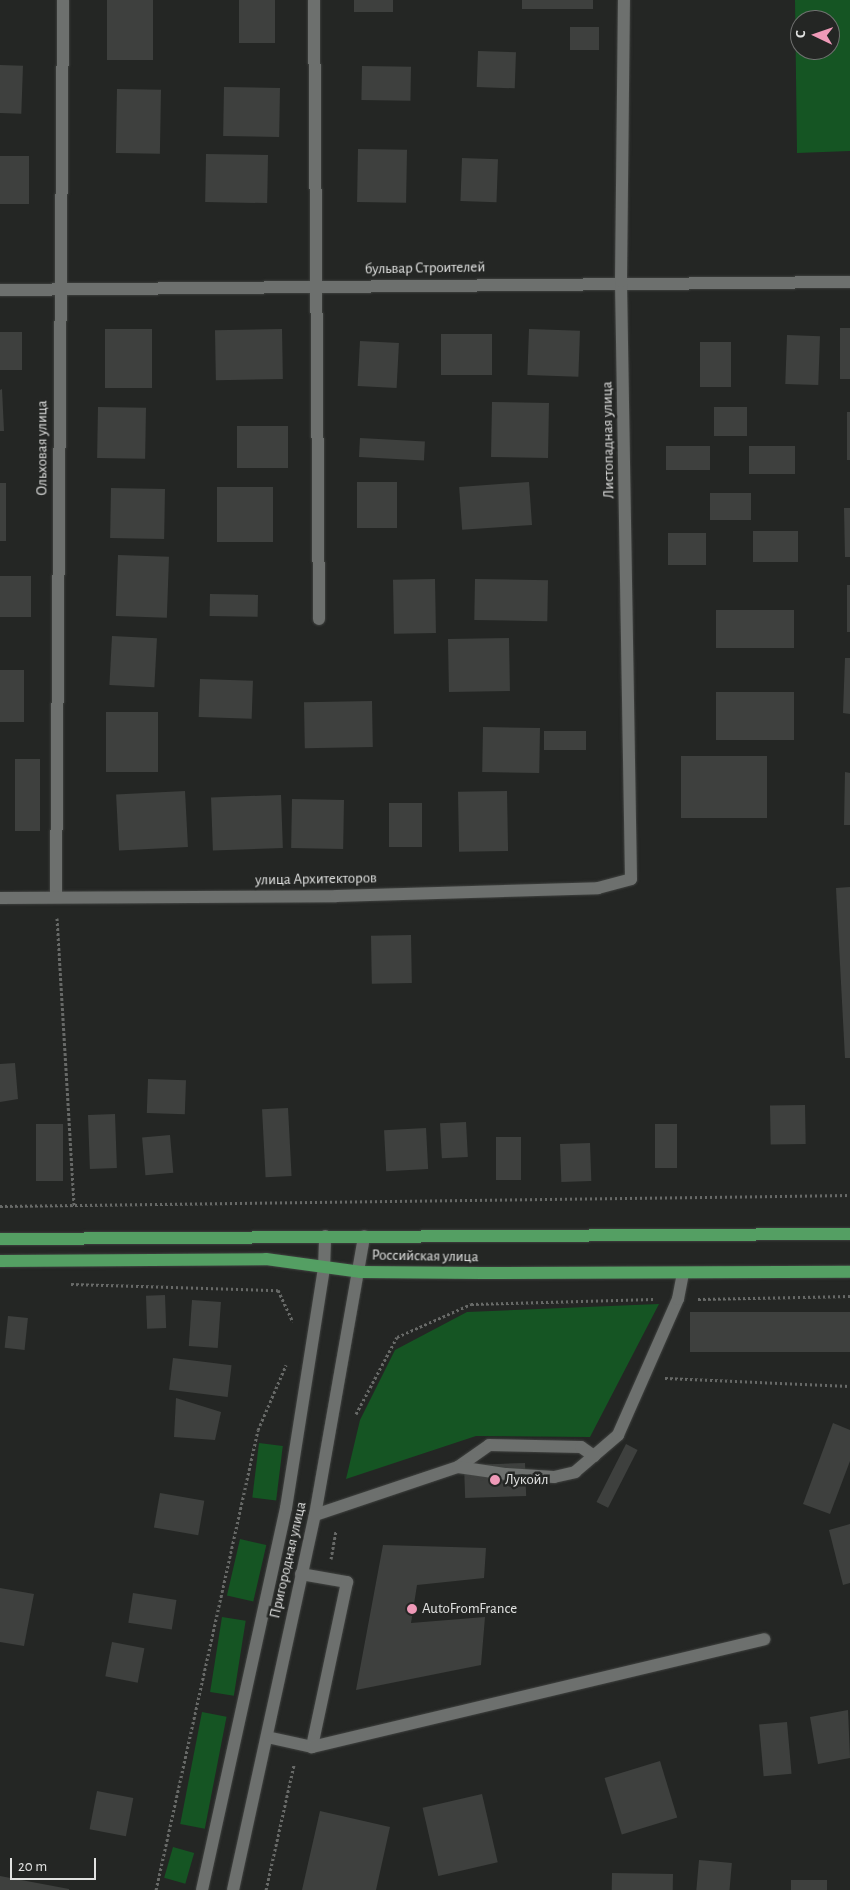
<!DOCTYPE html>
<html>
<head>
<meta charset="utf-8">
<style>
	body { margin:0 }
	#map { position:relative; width:850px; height:1890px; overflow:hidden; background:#242624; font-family:"Alegreya Sans",sans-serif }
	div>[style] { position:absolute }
	.green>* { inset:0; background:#155523; transform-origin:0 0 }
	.building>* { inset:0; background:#3e403e; transform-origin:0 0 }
	.path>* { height:3px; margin-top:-1.5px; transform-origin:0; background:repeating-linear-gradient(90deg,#676967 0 2.5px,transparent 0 5px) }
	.roads { filter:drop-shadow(0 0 1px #404240) drop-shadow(0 0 1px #404240) }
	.minor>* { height:12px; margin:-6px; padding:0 6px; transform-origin:6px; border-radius:6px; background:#6d706e }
	.major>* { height:12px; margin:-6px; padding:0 6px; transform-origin:6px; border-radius:6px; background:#549f63 }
	.dots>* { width:14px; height:14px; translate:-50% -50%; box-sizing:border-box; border:2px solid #242624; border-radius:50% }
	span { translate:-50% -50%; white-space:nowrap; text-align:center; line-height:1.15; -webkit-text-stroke:5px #242624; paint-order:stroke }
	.street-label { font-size:15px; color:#e1e2e1 }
	.poi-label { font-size:15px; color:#e1e2e1 }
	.left { translate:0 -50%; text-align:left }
	.north { position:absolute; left:790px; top:10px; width:50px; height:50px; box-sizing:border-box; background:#242624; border:1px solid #707170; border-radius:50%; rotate:273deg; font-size:14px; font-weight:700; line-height:20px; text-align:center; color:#e1e2e1 }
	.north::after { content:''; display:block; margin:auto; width:18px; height:22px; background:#ef9ab8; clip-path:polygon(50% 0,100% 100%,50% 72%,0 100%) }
	.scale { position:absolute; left:10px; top:1858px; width:86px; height:22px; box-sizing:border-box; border:2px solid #e1e2e1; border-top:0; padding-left:6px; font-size:15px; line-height:18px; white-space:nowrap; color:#e1e2e1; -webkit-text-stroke:4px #242624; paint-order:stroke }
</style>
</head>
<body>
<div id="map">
	<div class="green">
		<div style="clip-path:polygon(evenodd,795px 0,850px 0,850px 151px,797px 153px,795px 0,800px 20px,830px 20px,830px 50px,800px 50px,800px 20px)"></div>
		<div style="clip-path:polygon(659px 1304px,590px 1437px,476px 1436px,346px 1479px,360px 1420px,395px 1350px,467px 1312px)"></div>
		<div style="left:259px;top:1443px;width:24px;height:55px;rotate:7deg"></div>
		<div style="left:240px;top:1539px;width:27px;height:58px;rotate:13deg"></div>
		<div style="left:222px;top:1617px;width:24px;height:76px;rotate:9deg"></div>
		<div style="left:202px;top:1712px;width:25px;height:114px;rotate:11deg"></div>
		<div style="left:173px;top:1847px;width:22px;height:32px;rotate:16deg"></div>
	</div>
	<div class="building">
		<div style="left:107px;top:0;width:46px;height:60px"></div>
		<div style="left:239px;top:0;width:36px;height:43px"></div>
		<div style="left:354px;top:0;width:39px;height:12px"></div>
		<div style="left:522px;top:0;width:71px;height:9px"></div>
		<div style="left:570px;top:27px;width:29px;height:23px"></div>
		<div style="left:478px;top:51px;width:38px;height:36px;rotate:2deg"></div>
		<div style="left:0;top:65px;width:23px;height:48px;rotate:2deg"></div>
		<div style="left:362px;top:66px;width:49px;height:34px;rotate:1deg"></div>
		<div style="left:224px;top:87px;width:56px;height:49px;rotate:1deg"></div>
		<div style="left:117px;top:89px;width:44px;height:64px;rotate:1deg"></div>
		<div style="left:358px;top:149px;width:49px;height:53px;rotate:1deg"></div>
		<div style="left:206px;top:154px;width:62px;height:48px;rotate:1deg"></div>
		<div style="left:0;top:156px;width:29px;height:48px"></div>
		<div style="left:462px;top:158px;width:36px;height:43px;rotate:2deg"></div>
		<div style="left:840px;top:328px;width:10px;height:51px"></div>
		<div style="left:105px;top:329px;width:47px;height:59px"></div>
		<div style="left:282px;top:329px;width:50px;height:67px;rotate:89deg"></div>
		<div style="left:529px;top:329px;width:51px;height:46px;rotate:2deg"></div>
		<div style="left:0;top:332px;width:22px;height:38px"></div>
		<div style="left:441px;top:334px;width:51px;height:41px"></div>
		<div style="left:787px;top:335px;width:33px;height:49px;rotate:2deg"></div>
		<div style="left:360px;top:341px;width:39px;height:45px;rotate:3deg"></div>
		<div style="left:700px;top:342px;width:31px;height:45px"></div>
		<div style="clip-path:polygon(2px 389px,4px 431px,0 431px,0 390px)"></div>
		<div style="left:492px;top:402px;width:57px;height:55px;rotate:1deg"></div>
		<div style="left:98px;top:407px;width:48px;height:51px;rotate:1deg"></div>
		<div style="left:714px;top:407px;width:33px;height:29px"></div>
		<div style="left:847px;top:412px;width:3px;height:48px"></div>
		<div style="left:237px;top:426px;width:51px;height:42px"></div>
		<div style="left:360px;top:438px;width:65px;height:19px;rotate:3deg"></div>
		<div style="left:666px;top:446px;width:44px;height:24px"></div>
		<div style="left:749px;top:446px;width:46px;height:28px"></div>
		<div style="left:357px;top:482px;width:40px;height:46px"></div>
		<div style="left:529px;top:482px;width:43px;height:70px;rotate:86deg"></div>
		<div style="left:0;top:483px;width:6px;height:58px"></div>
		<div style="left:217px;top:487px;width:56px;height:55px"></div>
		<div style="left:111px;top:488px;width:54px;height:50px;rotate:1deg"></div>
		<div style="left:710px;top:493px;width:41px;height:27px"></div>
		<div style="clip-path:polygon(844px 508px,850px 508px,850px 557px,845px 557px)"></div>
		<div style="left:798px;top:531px;width:31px;height:45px;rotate:90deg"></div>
		<div style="left:668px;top:533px;width:38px;height:32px"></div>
		<div style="left:118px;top:555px;width:51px;height:61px;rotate:2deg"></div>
		<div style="left:0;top:576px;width:31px;height:41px"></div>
		<div style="left:435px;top:579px;width:54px;height:42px;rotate:89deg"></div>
		<div style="left:475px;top:579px;width:73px;height:41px;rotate:1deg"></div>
		<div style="left:847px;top:585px;width:3px;height:47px"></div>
		<div style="left:210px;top:594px;width:48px;height:22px;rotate:1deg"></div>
		<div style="left:716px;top:610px;width:78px;height:38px"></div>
		<div style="left:112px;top:636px;width:45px;height:49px;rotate:3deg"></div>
		<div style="left:509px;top:638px;width:53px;height:61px;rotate:89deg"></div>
		<div style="clip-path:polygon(845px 658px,850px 658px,850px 714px,843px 713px)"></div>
		<div style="left:0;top:670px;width:24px;height:52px"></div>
		<div style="left:200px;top:679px;width:53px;height:38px;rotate:2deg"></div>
		<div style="left:716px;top:692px;width:78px;height:48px"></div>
		<div style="left:372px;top:701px;width:46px;height:68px;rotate:89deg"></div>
		<div style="left:106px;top:712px;width:52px;height:60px"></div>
		<div style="left:483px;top:727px;width:57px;height:45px;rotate:1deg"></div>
		<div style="left:544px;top:731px;width:42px;height:19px"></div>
		<div style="left:681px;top:756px;width:86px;height:62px"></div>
		<div style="left:15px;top:759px;width:25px;height:72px"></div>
		<div style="clip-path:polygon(845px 772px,850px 773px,850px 825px,844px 825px)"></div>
		<div style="left:185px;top:791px;width:56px;height:69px;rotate:87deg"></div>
		<div style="left:507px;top:791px;width:60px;height:49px;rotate:89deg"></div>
		<div style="left:281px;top:795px;width:53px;height:70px;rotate:88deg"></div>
		<div style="left:292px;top:799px;width:52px;height:49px;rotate:1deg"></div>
		<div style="left:389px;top:803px;width:33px;height:44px"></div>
		<div style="clip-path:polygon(850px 887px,850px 1058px,845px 1058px,836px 888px)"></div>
		<div style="left:411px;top:935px;width:48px;height:40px;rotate:89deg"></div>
		<div style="clip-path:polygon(15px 1063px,18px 1099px,0 1102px,0 1064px)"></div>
		<div style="left:148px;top:1079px;width:38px;height:34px;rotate:2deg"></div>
		<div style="left:805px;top:1105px;width:39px;height:35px;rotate:89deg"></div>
		<div style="left:288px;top:1108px;width:68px;height:26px;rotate:87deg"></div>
		<div style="left:115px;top:1114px;width:54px;height:27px;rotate:88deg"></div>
		<div style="left:466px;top:1122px;width:35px;height:26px;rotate:87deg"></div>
		<div style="left:36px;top:1124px;width:27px;height:57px"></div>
		<div style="left:655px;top:1124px;width:22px;height:44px"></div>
		<div style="left:426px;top:1128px;width:41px;height:42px;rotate:87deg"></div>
		<div style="left:170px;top:1135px;width:38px;height:28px;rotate:85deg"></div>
		<div style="left:496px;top:1137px;width:25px;height:43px"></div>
		<div style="left:590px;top:1143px;width:38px;height:30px;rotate:88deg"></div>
		<div style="left:165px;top:1295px;width:33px;height:19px;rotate:88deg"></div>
		<div style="left:192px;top:1300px;width:29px;height:46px;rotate:4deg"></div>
		<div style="left:690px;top:1312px;width:160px;height:40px"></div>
		<div style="left:8px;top:1316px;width:20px;height:32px;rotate:6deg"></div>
		<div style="left:173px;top:1358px;width:59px;height:32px;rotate:7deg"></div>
		<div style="clip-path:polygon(176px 1398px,221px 1412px,215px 1440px,174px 1437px)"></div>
		<div style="clip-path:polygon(833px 1423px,850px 1430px,850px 1461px,830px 1514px,803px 1504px)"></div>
		<div style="left:626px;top:1444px;width:13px;height:65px;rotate:27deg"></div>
		<div style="left:525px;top:1463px;width:33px;height:61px;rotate:88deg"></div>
		<div style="left:160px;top:1493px;width:45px;height:35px;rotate:10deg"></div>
		<div style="clip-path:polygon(850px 1524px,850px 1583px,843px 1585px,829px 1530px)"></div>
		<div style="clip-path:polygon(383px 1545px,486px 1548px,484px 1578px,417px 1585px,411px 1623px,485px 1617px,481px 1665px,356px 1690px)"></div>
		<div style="clip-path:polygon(0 1588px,34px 1594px,24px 1646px,0 1642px)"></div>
		<div style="left:133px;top:1593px;width:44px;height:30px;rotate:9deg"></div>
		<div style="left:112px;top:1642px;width:33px;height:35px;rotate:11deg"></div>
		<div style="clip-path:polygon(848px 1710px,850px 1758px,818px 1764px,810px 1717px)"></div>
		<div style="left:787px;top:1722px;width:52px;height:28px;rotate:85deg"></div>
		<div style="left:660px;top:1761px;width:59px;height:58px;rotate:73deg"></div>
		<div style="left:97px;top:1791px;width:37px;height:39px;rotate:11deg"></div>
		<div style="left:482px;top:1794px;width:70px;height:61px;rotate:77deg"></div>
		<div style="clip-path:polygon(320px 1811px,390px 1827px,376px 1890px,302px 1890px)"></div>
		<div style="left:699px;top:1860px;width:33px;height:30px;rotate:5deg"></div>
		<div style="left:612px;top:1873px;width:61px;height:17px;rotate:1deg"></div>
		<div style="clip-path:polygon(0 1876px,69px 1889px,69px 1890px,0 1890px)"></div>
		<div style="left:827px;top:1880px;width:10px;height:36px;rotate:90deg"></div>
	</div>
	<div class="path">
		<div style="left:57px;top:918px;width:288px;rotate:86.6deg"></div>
		<div style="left:0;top:1206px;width:850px;rotate:-0.74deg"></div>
		<div style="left:71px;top:1284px;width:207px;rotate:1.7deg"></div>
		<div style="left:278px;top:1290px;width:35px;rotate:65deg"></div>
		<div style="left:698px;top:1299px;width:152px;rotate:-1.1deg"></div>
		<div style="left:665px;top:1378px;width:185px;rotate:2.5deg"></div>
		<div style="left:356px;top:1414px;width:87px;rotate:-62deg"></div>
		<div style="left:397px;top:1337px;width:81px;rotate:-24deg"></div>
		<div style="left:471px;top:1304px;width:183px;rotate:-1.6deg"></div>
		<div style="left:331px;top:1559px;width:28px;rotate:-80deg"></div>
		<div style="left:156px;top:1890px;width:471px;rotate:-77.5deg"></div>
		<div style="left:258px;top:1430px;width:71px;rotate:-66.7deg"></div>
		<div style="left:266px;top:1890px;width:128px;rotate:-77.4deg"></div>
	</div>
	<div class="roads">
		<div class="minor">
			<div style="left:314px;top:0;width:619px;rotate:89.54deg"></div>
			<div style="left:0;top:290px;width:850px;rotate:-0.54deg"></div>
			<div style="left:56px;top:897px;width:897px;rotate:-89.55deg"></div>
			<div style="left:0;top:898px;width:336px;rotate:-0.3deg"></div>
			<div style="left:336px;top:896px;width:262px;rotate:-1.7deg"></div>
			<div style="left:598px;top:888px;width:34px;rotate:-15deg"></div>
			<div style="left:631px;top:879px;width:598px;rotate:-90.96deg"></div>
			<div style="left:621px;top:281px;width:281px;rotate:-89.4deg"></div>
			<div style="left:458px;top:1467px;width:38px;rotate:-35deg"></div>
			<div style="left:489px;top:1445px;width:92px;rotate:1.2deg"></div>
			<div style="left:581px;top:1447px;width:16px;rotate:35deg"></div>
			<div style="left:315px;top:1515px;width:151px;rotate:-18.6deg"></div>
			<div style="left:458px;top:1467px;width:49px;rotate:8.3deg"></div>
			<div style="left:506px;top:1474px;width:48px;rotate:3.6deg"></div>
			<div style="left:554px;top:1477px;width:22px;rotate:-13deg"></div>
			<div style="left:575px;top:1472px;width:57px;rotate:-40.7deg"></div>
			<div style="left:618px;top:1435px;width:149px;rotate:-66.2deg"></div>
			<div style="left:678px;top:1299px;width:26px;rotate:-79deg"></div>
			<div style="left:301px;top:1574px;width:47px;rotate:9.9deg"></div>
			<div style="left:347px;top:1582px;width:169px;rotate:102deg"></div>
			<div style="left:267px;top:1737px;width:46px;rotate:12.5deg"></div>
			<div style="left:312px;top:1747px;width:465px;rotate:-13.4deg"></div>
			<div style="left:202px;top:1890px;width:391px;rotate:-77.6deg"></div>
			<div style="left:286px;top:1508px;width:242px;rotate:-81deg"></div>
			<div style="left:324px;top:1269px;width:33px;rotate:-88deg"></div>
			<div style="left:233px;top:1890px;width:384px;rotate:-77.7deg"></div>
			<div style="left:315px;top:1515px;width:283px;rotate:-80deg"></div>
		</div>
		<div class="major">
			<div style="left:0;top:1239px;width:850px;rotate:-0.34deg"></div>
			<div style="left:0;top:1261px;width:266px;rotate:-0.4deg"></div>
			<div style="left:266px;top:1259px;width:96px;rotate:7.8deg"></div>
			<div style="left:361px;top:1272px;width:121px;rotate:0.5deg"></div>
			<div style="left:482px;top:1273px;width:368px;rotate:-0.2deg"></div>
		</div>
	</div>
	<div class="dots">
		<div style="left:495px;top:1480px;background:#ef9ab8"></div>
		<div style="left:412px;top:1609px;background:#ef9ab8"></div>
	</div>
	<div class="street-label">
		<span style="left:425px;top:268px;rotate:-1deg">бульвар Строителей</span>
		<span style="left:608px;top:440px;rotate:-91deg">Листопадная улица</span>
		<span style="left:42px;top:448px;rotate:-90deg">Ольховая улица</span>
		<span style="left:316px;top:879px;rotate:-1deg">улица Архитекторов</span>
		<span style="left:425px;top:1256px;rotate:1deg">Российская улица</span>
		<span style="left:288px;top:1560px;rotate:-77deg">Пригородная улица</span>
	</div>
	<div class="poi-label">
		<span class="left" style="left:505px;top:1480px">Лукойл</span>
		<span class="left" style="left:422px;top:1609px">AutoFromFrance</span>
	</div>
	<div class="north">С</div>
	<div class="scale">20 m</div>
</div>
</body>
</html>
